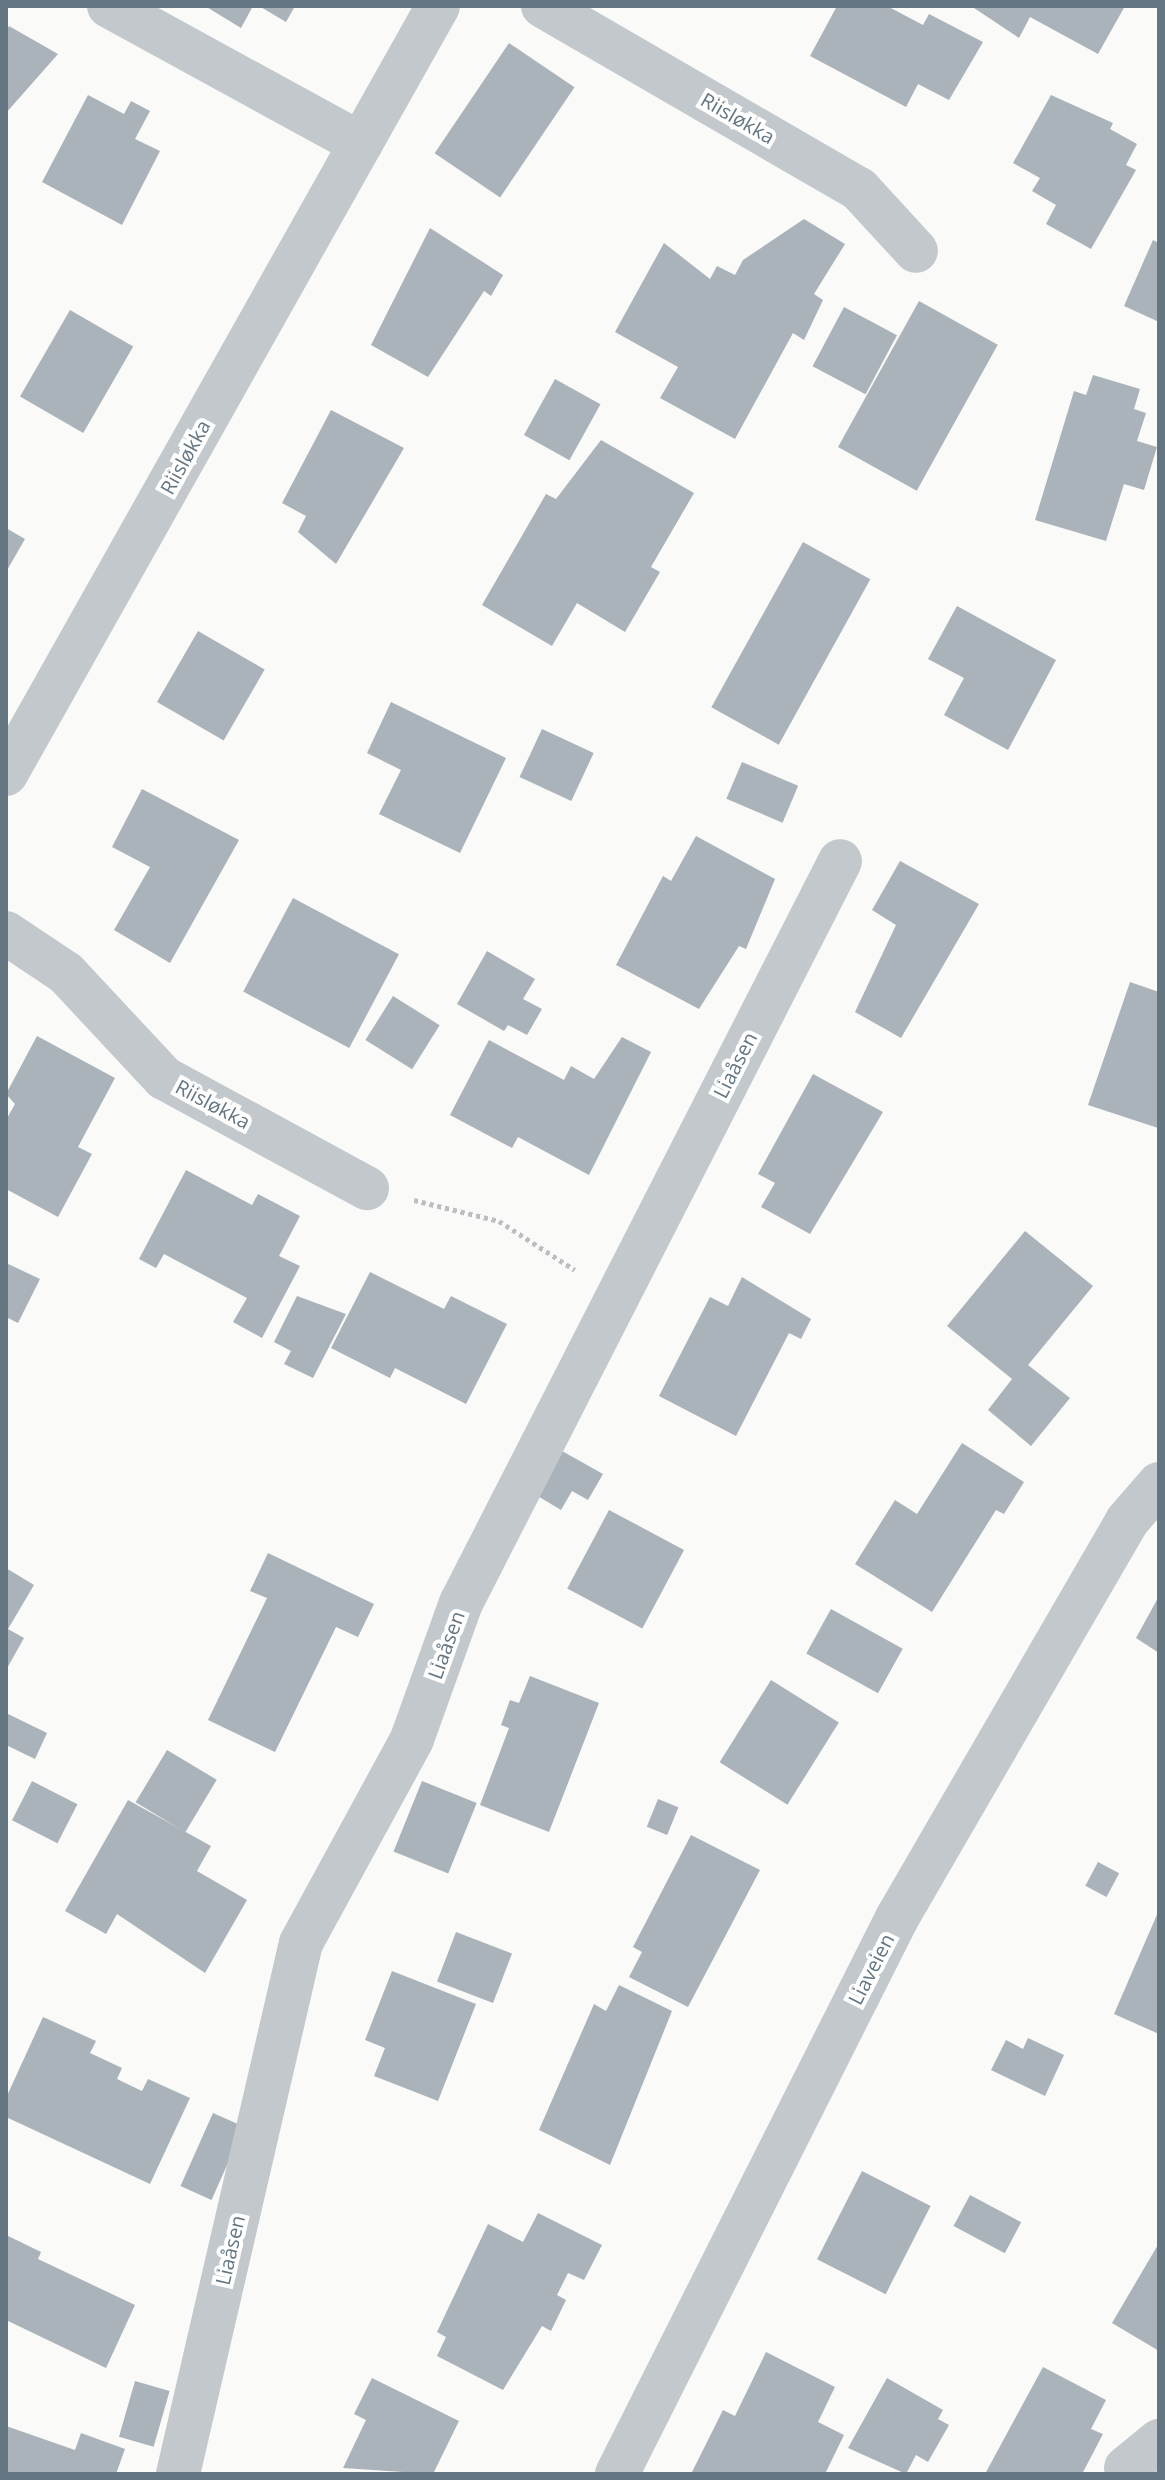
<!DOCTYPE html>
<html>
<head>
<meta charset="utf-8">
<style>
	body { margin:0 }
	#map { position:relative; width:1165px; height:2480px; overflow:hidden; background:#fafaf8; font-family:"Open Sans",sans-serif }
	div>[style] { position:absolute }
	.building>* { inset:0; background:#aab3b9; transform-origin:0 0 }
	.path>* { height:5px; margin-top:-2.5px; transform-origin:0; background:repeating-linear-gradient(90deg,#bbbfc2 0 4px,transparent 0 8px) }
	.street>* { height:44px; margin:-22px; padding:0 22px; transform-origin:22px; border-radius:22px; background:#c3c8cc }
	span { translate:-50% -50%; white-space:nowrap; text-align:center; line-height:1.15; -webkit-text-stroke:8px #fff; paint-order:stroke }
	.street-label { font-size:20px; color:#657683 }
	.frame { position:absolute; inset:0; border:8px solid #657683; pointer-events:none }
</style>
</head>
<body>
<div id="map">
	<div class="building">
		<div style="clip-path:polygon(205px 6px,253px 6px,241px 28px)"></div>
		<div style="clip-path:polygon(259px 6px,295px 6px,286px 22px)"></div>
		<div style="clip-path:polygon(837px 6px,887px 6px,923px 25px,929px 14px,983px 42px,949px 100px,918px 84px,906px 107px,810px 56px)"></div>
		<div style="clip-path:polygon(971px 6px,1125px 6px,1098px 54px,1030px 17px,1019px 38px)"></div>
		<div style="clip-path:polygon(9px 26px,58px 54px,6px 113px,6px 31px)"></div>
		<div style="left:509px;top:43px;width:79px;height:133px;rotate:34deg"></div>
		<div style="clip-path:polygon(88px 95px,124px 114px,131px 101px,150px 111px,135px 139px,160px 151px,122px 225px,42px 182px)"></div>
		<div style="clip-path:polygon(1051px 95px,1113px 123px,1110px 129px,1137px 144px,1126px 165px,1136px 170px,1091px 249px,1046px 224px,1056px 205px,1032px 191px,1040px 178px,1013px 163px)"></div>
		<div style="clip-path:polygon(804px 219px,845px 244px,814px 294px,823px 300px,804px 340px,793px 333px,735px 439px,660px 398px,678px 367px,615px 332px,664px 243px,710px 279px,717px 266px,735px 275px,743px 260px)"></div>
		<div style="clip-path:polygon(430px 228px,503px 275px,491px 296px,484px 291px,428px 377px,371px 345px)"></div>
		<div style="clip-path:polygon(1153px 240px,1159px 243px,1159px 322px,1124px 306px)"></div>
		<div style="left:919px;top:301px;width:90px;height:167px;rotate:29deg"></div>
		<div style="left:844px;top:307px;width:60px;height:67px;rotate:28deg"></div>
		<div style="left:70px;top:310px;width:73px;height:100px;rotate:30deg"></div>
		<div style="clip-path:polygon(1093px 375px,1140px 389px,1134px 409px,1146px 413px,1137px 441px,1157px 447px,1144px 490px,1124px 484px,1106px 541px,1035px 520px,1074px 391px,1086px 395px)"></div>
		<div style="left:555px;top:379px;width:52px;height:64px;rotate:29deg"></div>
		<div style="clip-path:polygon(331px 410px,404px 448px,336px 564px,298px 532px,306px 516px,282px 503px)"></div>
		<div style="clip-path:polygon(601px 440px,694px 493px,651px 567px,660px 572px,625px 632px,577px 603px,552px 646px,482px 605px,546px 494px,556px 499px)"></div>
		<div style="clip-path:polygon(6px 528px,25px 539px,6px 572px)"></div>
		<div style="left:803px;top:542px;width:77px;height:189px;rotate:29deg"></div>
		<div style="clip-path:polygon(957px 606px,1056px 660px,1008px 750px,944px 715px,964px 678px,928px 659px)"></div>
		<div style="left:198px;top:631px;width:77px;height:82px;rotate:30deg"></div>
		<div style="clip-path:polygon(391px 702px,506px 758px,460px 853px,379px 814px,401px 770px,367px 753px)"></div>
		<div style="left:542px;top:729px;width:57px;height:53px;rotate:25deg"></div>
		<div style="left:742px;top:762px;width:61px;height:40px;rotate:23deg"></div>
		<div style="clip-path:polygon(142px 789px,239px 840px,170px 963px,114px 930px,150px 867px,112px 847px)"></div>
		<div style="clip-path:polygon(696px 836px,775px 879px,746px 949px,739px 946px,699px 1009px,616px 965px,663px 876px,671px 881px)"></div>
		<div style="clip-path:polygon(900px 861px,979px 904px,901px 1038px,855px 1012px,896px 925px,872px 910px)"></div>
		<div style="left:293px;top:898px;width:120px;height:106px;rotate:28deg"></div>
		<div style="clip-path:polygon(487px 951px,535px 979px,523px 999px,542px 1009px,527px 1035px,508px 1025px,504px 1031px,457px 1004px)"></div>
		<div style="clip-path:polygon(1130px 982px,1159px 992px,1158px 1128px,1088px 1105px)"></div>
		<div style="left:393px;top:996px;width:55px;height:52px;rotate:32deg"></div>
		<div style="clip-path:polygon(37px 1036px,115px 1078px,78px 1147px,92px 1154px,58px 1217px,6px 1189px,6px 1120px,15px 1104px,6px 1094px)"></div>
		<div style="clip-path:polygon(622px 1037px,651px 1052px,589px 1175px,518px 1137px,512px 1148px,450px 1115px,489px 1040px,564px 1080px,571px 1066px,594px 1079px)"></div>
		<div style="clip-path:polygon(813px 1074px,883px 1112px,810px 1234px,761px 1207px,775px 1183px,758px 1174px)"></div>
		<div style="clip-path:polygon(186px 1170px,252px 1205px,258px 1194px,300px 1216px,279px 1256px,300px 1266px,262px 1338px,233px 1322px,247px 1298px,164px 1254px,156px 1268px,139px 1259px)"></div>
		<div style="clip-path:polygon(1025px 1231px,1093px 1286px,1028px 1365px,1070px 1398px,1031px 1446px,988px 1410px,1012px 1379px,947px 1326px)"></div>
		<div style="clip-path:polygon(6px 1263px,40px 1279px,18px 1323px,6px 1317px)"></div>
		<div style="clip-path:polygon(370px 1272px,444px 1309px,451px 1296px,507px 1324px,466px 1404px,395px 1368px,390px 1378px,331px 1348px)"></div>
		<div style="clip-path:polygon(742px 1277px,811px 1319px,801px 1339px,789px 1333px,736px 1436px,659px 1396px,710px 1297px,728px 1306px)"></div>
		<div style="clip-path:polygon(297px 1296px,346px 1314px,313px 1378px,284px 1364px,291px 1351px,274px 1342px)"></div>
		<div style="clip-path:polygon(962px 1443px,1024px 1482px,1004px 1514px,996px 1510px,932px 1612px,855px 1564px,895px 1500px,917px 1514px)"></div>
		<div style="clip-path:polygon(562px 1451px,603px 1474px,588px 1500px,572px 1491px,561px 1510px,536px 1495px)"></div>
		<div style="left:609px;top:1510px;width:85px;height:89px;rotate:28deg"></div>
		<div style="clip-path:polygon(268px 1553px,374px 1604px,358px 1637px,336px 1627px,275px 1752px,208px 1720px,267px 1598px,250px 1591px)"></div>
		<div style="clip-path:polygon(6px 1568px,34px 1585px,8px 1629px,24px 1638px,6px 1670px)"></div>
		<div style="clip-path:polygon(1159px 1596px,1159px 1653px,1136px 1638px)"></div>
		<div style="left:831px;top:1609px;width:82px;height:51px;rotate:29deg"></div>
		<div style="clip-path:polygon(530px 1676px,599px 1703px,549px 1832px,480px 1805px,509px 1728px,501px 1725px,510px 1700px,519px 1703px)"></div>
		<div style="left:771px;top:1680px;width:80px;height:97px;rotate:32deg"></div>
		<div style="clip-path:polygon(6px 1713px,47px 1733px,35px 1759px,6px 1745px)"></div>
		<div style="left:167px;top:1750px;width:58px;height:61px;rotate:31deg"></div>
		<div style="left:32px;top:1781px;width:51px;height:44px;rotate:27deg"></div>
		<div style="left:422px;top:1781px;width:59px;height:76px;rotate:22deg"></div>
		<div style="left:658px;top:1799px;width:22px;height:30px;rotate:22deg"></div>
		<div style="clip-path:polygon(128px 1800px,211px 1846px,197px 1871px,247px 1900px,205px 1973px,117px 1914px,106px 1934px,65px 1911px)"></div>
		<div style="clip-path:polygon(691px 1835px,760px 1870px,688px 2007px,629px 1977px,642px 1952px,633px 1947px)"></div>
		<div style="left:1098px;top:1862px;width:24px;height:27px;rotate:28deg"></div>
		<div style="clip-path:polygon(1159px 1910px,1159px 2034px,1114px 2014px)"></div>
		<div style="left:456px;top:1932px;width:60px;height:53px;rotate:21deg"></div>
		<div style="clip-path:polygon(392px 1971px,476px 2004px,438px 2101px,374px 2076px,385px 2048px,365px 2040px)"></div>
		<div style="clip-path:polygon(619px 1985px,672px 2011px,610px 2165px,539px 2130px,594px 2004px,606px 2011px)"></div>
		<div style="clip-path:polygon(43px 2017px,96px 2041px,90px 2053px,122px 2068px,117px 2079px,142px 2091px,148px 2079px,190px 2098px,150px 2184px,6px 2117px,6px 2098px)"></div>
		<div style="clip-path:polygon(1028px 2038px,1064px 2055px,1045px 2096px,991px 2070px,1006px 2040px,1023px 2049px)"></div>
		<div style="left:213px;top:2113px;width:34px;height:80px;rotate:24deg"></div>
		<div style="left:862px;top:2171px;width:77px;height:99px;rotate:27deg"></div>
		<div style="left:970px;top:2195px;width:58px;height:35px;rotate:28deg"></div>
		<div style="clip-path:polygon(538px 2213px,602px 2245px,584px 2280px,568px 2273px,557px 2295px,566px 2300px,551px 2331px,542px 2326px,503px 2390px,437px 2356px,446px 2337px,437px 2332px,488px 2224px,523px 2242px)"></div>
		<div style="clip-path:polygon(6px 2235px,41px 2252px,38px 2259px,135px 2305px,106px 2368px,6px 2320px)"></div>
		<div style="clip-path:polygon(1159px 2243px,1159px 2351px,1112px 2323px)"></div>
		<div style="clip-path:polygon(766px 2352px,835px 2387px,818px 2422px,844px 2435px,825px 2474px,692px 2472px,723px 2410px,735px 2416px)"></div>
		<div style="clip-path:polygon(1043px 2367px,1106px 2400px,1091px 2429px,1103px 2434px,1082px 2474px,985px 2474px)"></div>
		<div style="clip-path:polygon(372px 2378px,459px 2421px,433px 2474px,343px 2468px,366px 2420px,354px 2414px)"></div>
		<div style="clip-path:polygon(887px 2378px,943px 2410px,938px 2419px,949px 2425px,928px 2462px,916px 2455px,906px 2474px,848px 2448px)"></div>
		<div style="left:135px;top:2381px;width:36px;height:58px;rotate:16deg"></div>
		<div style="clip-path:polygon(6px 2426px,75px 2450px,81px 2433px,125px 2449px,116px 2474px,6px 2474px)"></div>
	</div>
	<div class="path">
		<div style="left:414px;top:1200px;width:88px;rotate:13.9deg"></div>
		<div style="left:499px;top:1221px;width:90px;rotate:32.8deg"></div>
	</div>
	<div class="street">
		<div style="left:109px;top:6px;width:287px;rotate:28.7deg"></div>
		<div style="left:543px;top:6px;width:365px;rotate:30.1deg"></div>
		<div style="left:859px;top:189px;width:84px;rotate:47.4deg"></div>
		<div style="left:6px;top:774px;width:881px;rotate:-60.64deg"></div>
		<div style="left:6px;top:933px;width:72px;rotate:33.7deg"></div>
		<div style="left:66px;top:973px;width:144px;rotate:47deg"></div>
		<div style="left:164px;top:1078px;width:231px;rotate:28.5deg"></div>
		<div style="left:1126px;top:2468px;width:43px;rotate:-39.3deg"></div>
		<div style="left:178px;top:2474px;width:545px;rotate:-76.96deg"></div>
		<div style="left:301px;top:1943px;width:232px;rotate:-61.4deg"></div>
		<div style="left:412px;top:1739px;width:145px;rotate:-70.2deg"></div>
		<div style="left:461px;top:1603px;width:833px;rotate:-62.94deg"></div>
		<div style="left:617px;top:2474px;width:623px;rotate:-63.27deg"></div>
		<div style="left:897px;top:1918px;width:459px;rotate:-59.9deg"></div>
		<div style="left:1127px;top:1521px;width:49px;rotate:-49.1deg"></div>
	</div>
	<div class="street-label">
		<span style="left:738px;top:118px;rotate:30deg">Riisløkka</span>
		<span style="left:185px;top:457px;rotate:-61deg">Riisløkka</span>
		<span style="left:735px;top:1065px;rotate:-63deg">Liaåsen</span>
		<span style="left:213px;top:1104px;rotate:28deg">Riisløkka</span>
		<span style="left:446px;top:1645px;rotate:-70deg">Liaåsen</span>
		<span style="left:871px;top:1969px;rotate:-63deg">Liaveien</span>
		<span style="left:230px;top:2250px;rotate:-77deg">Liaåsen</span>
	</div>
	<div class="frame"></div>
</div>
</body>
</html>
